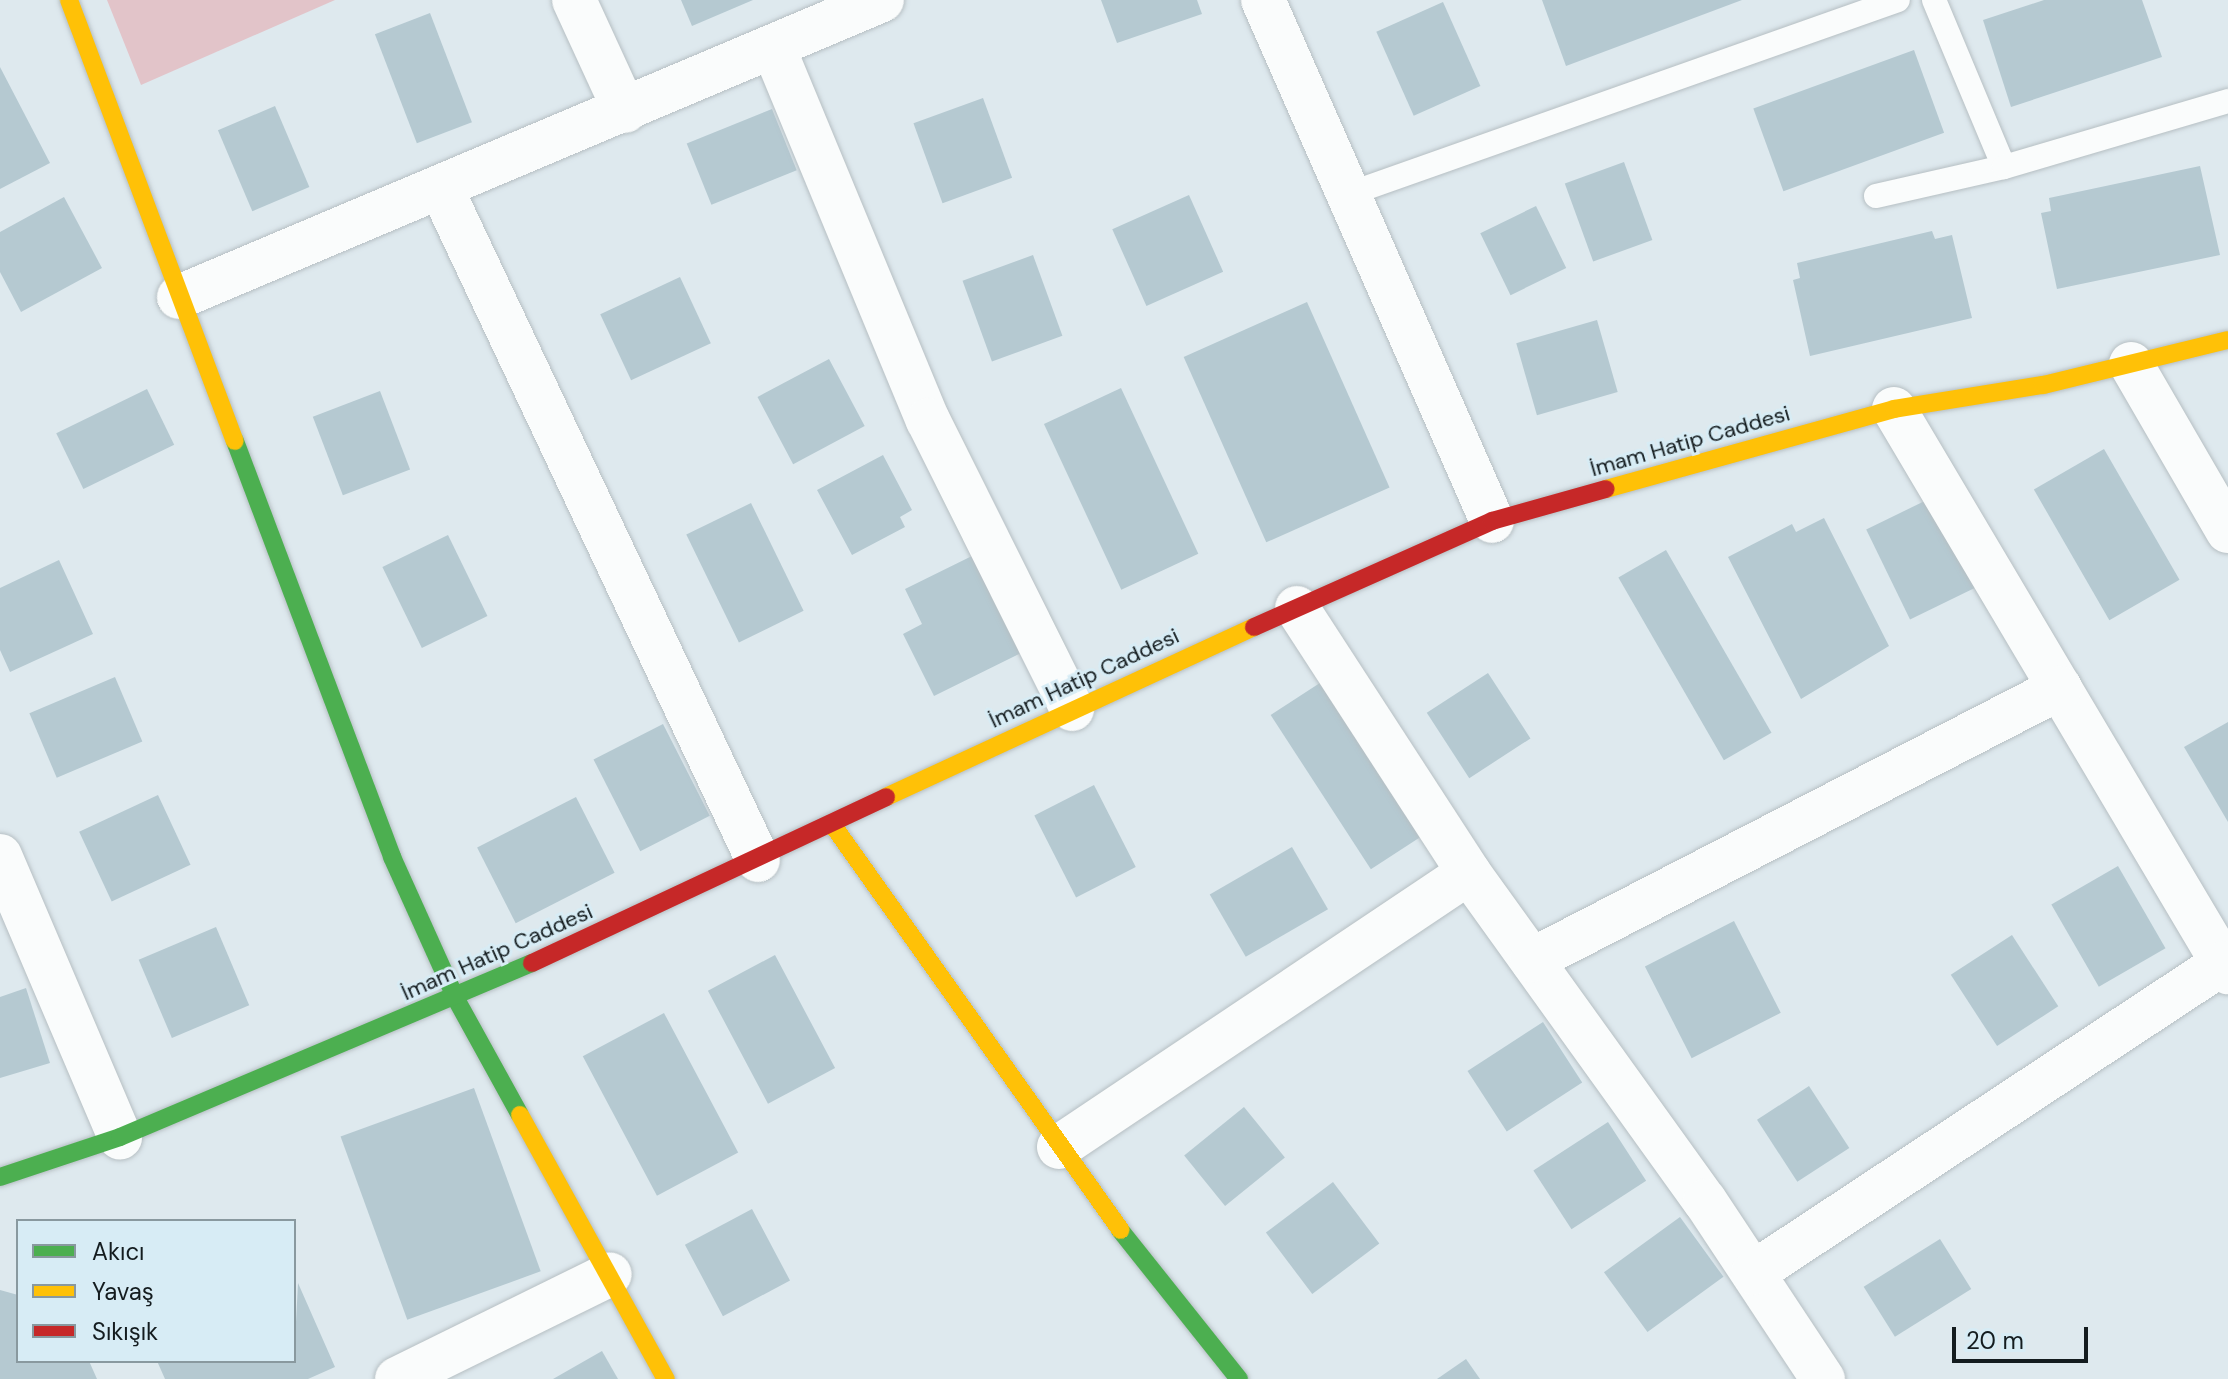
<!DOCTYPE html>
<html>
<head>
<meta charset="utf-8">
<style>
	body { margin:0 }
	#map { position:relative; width:2228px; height:1379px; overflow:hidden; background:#dee9ee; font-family:"DM Sans",sans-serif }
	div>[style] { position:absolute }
	.green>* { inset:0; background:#e2c4c9 }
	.building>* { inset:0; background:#b5c9d1; transform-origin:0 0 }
	.roads { filter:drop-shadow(0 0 2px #b6bfc3) drop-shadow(0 0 2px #b6bfc3) }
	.lane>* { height:24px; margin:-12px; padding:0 12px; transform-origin:12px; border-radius:12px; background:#fafcfc }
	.street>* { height:44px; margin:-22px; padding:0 22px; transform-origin:22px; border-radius:22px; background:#fafcfc }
	.fast>* { height:18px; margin:-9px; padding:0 9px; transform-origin:9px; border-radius:9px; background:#4caf50 }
	.slow>* { height:18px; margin:-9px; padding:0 9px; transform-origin:9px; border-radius:9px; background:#ffc107 }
	.jam>* { height:18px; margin:-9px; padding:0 9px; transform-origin:9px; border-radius:9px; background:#c62828 }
	span { translate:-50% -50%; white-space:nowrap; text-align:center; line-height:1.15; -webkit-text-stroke:6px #d7ecf5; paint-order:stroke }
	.street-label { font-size:22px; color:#141c1f }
	.legend { position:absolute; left:16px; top:1219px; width:280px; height:144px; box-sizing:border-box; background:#d7ecf5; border:2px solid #89999f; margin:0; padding:10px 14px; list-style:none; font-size:24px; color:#141c1f }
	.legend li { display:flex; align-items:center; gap:16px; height:40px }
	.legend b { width:40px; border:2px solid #89999f }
	.scale { position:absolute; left:1952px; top:1327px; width:136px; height:36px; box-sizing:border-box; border:4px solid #141c1f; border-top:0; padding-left:10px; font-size:24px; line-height:28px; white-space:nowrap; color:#141c1f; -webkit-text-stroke:6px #d7ecf5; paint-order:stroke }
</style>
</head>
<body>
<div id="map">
	<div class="green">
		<div style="clip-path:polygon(107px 0,335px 0,141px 85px)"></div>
	</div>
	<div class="building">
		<div style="clip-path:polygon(681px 0,753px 0,692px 26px)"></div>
		<div style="clip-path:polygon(1101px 0,1197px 0,1202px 14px,1117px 43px)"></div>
		<div style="clip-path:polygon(1542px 0,1742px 0,1566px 66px)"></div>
		<div style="clip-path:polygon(2044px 0,2142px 0,2162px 57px,2011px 107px,1983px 20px)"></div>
		<div style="left:1443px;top:2px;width:92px;height:73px;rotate:66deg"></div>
		<div style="left:430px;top:13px;width:117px;height:59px;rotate:69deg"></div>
		<div style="left:1914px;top:50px;width:88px;height:171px;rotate:70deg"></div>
		<div style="clip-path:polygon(0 67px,50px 163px,0 189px)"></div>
		<div style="left:983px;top:98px;width:85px;height:74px;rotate:70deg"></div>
		<div style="left:275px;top:106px;width:88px;height:62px;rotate:67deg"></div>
		<div style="left:772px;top:109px;width:66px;height:92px;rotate:68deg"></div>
		<div style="left:1624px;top:162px;width:83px;height:63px;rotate:70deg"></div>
		<div style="clip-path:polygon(2200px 166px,2220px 255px,2057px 289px,2041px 213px,2051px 211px,2049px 198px)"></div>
		<div style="left:1189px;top:195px;width:84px;height:84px;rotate:66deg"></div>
		<div style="clip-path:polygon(64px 197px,102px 268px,21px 312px,0 272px,0 232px)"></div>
		<div style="left:1536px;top:206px;width:69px;height:62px;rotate:64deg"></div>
		<div style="clip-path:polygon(1932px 231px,1935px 239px,1952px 235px,1972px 318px,1810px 356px,1793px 280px,1800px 278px,1797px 263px)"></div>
		<div style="left:1033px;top:255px;width:86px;height:75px;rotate:70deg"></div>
		<div style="left:680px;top:277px;width:73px;height:88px;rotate:65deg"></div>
		<div style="left:1307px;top:302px;width:203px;height:135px;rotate:66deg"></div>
		<div style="left:1597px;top:320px;width:75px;height:84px;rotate:74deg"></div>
		<div style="left:829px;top:359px;width:76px;height:81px;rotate:62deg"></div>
		<div style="left:1121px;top:388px;width:183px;height:85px;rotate:65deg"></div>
		<div style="left:147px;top:389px;width:62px;height:101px;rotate:64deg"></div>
		<div style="left:380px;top:391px;width:84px;height:72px;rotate:69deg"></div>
		<div style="left:2104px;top:449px;width:151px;height:81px;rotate:60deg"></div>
		<div style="clip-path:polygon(883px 455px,912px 510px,900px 517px,905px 527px,852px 555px,817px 490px)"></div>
		<div style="left:1939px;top:494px;width:100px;height:81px;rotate:64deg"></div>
		<div style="left:751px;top:503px;width:120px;height:72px;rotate:64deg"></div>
		<div style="clip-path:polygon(1824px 518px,1889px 646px,1801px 699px,1728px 557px,1792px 524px,1796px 532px)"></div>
		<div style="left:448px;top:535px;width:90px;height:73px;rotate:64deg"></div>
		<div style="left:1666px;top:550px;width:211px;height:55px;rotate:60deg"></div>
		<div style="clip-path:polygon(978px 553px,1027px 650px,934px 696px,903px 634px,922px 624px,905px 589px)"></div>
		<div style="clip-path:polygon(59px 560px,93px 634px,10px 672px,0 650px,0 588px)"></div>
		<div style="left:1488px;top:673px;width:78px;height:73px;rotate:57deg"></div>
		<div style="left:115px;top:677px;width:70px;height:93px;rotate:67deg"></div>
		<div style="left:1326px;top:679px;width:184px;height:66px;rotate:57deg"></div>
		<div style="clip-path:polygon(2228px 722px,2228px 822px,2184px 747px)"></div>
		<div style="left:663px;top:724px;width:103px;height:78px;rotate:63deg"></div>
		<div style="left:1094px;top:785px;width:92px;height:67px;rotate:63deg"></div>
		<div style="left:158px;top:795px;width:77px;height:87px;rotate:65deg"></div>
		<div style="left:576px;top:797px;width:85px;height:111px;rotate:63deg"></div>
		<div style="left:1292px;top:847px;width:72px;height:95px;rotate:60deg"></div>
		<div style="left:2118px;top:866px;width:95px;height:77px;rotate:60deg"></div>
		<div style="left:1734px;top:921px;width:103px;height:100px;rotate:63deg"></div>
		<div style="left:216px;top:927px;width:85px;height:84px;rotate:67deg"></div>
		<div style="left:2012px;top:935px;width:85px;height:73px;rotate:57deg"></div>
		<div style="left:775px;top:955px;width:128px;height:76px;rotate:62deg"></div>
		<div style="clip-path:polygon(26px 988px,50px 1063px,0 1078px,0 997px)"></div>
		<div style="left:664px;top:1013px;width:158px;height:92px;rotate:62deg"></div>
		<div style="left:1543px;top:1022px;width:72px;height:90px;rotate:57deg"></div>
		<div style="left:1809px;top:1086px;width:74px;height:62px;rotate:57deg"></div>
		<div style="left:474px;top:1088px;width:195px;height:142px;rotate:70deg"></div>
		<div style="left:1244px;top:1107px;width:65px;height:77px;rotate:51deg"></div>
		<div style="left:1608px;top:1122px;width:70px;height:89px;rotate:57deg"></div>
		<div style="left:1333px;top:1182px;width:77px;height:84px;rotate:53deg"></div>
		<div style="left:752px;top:1209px;width:81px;height:76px;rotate:62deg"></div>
		<div style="left:1680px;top:1217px;width:74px;height:94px;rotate:54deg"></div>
		<div style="left:1940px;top:1239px;width:59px;height:90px;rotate:58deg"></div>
		<div style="clip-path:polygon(298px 1283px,335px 1367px,308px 1379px,165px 1379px,157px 1361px,294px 1361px)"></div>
		<div style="clip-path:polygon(0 1290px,18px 1295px,18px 1361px,89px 1361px,97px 1379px,0 1379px)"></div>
		<div style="clip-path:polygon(602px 1351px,618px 1379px,553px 1379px)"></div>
		<div style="clip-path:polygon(1466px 1359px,1480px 1379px,1437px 1379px)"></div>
	</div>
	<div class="roads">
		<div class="lane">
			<div style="left:1934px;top:0;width:181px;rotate:67.3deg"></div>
			<div style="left:1349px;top:194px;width:582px;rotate:-19.46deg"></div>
			<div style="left:1876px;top:196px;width:131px;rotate:-12.8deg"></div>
			<div style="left:2004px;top:167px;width:234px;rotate:-16.4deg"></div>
		</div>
		<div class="street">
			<div style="left:574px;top:0;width:122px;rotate:65.3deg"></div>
			<div style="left:1263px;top:0;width:569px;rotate:66.27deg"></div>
			<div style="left:774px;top:49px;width:402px;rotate:67.5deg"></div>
			<div style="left:928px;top:420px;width:323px;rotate:63.5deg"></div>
			<div style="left:441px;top:188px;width:743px;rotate:64.75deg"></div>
			<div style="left:179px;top:297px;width:763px;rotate:-22.9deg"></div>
			<div style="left:2131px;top:364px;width:193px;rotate:59.9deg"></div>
			<div style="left:1894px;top:409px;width:655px;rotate:59.32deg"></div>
			<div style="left:1297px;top:608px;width:316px;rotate:57deg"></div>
			<div style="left:1469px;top:873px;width:404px;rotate:54.3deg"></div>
			<div style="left:1705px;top:1201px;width:214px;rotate:56.5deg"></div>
			<div style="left:0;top:856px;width:306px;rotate:66.9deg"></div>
			<div style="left:1532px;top:960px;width:594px;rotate:-27.26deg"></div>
			<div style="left:1059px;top:1147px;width:493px;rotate:-33.8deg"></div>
			<div style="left:1753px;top:1273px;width:563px;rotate:-33.41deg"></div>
			<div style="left:397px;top:1379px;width:237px;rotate:-26.2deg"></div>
		</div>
		<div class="fast">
			<div style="left:235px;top:441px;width:445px;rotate:69.3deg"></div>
			<div style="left:392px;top:857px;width:156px;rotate:65.7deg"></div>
			<div style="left:456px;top:999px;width:132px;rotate:61.1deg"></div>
			<div style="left:0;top:1177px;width:126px;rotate:-18.4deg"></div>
			<div style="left:120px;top:1137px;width:447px;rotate:-22.9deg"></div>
			<div style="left:1120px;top:1230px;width:191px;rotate:51.4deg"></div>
		</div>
		<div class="slow">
			<div style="left:69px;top:0;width:471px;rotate:69.4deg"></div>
			<div style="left:1606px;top:489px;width:299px;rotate:-15.5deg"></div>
			<div style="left:1894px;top:409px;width:151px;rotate:-9.2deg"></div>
			<div style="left:2043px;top:385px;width:190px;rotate:-13.7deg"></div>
			<div style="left:886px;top:797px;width:405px;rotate:-24.8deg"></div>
			<div style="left:832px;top:824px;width:498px;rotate:54.6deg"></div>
			<div style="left:520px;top:1115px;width:302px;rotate:61.1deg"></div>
		</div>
		<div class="jam">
			<div style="left:1254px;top:627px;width:261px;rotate:-24deg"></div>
			<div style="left:1492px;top:521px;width:118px;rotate:-15.7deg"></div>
			<div style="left:532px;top:963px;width:391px;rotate:-25.1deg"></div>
		</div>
	</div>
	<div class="street-label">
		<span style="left:1690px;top:441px;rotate:-16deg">İmam Hatip Caddesi</span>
		<span style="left:1084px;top:678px;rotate:-25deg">İmam Hatip Caddesi</span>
		<span style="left:497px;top:952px;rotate:-24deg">İmam Hatip Caddesi</span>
	</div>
	<ul class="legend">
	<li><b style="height:10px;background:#4caf50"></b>Akıcı</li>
	<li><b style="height:10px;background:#ffc107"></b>Yavaş</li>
	<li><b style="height:10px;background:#c62828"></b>Sıkışık</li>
	</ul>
	<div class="scale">20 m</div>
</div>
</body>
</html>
